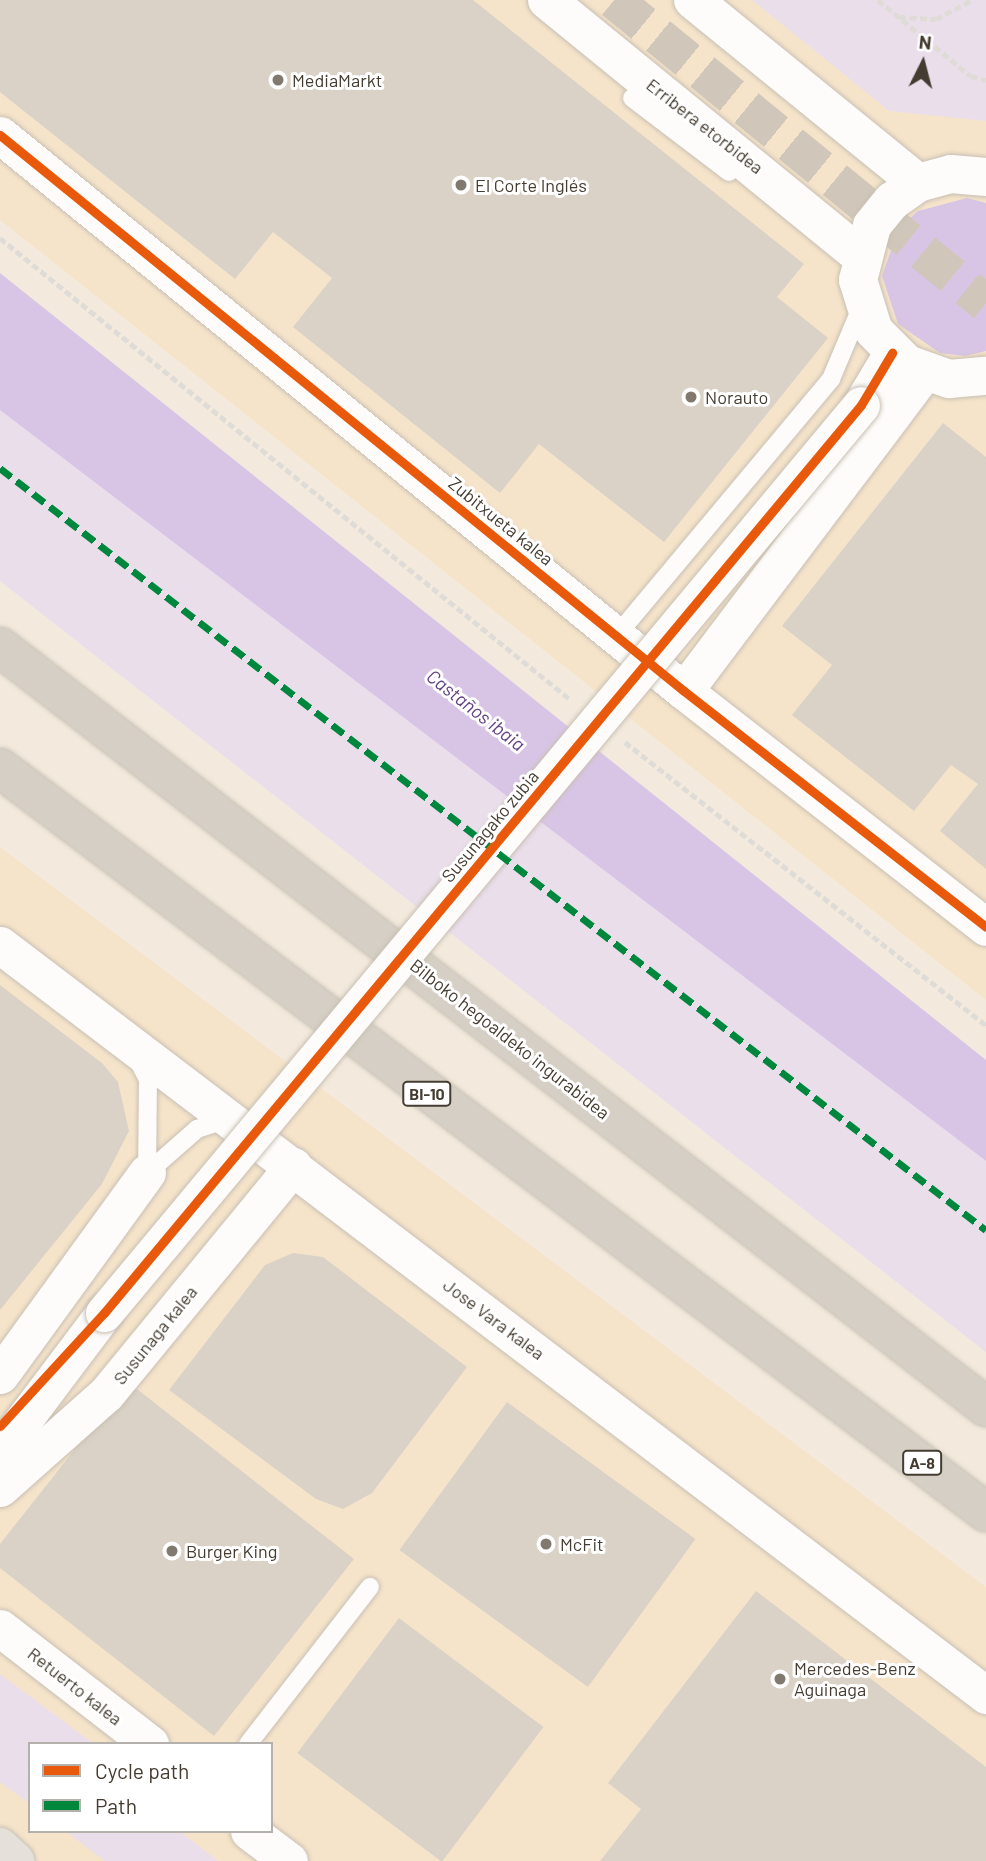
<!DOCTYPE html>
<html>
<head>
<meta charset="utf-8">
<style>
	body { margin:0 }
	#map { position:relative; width:986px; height:1861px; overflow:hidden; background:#f3eadd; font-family:Barlow,sans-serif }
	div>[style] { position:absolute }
	.built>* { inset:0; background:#f6e4ca }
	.green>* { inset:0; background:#eadeeb }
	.water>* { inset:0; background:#d8c5e6 }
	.building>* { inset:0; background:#dad2c7; transform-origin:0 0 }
	.secondary-tunnel>* { height:38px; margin-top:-19px; transform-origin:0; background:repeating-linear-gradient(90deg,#d0c7ba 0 38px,transparent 0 57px) }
	.path>* { height:4.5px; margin-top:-2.25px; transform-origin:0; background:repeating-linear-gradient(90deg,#dfdcd8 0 7px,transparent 0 10.5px) }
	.roads { filter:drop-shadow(0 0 2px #c8c0b4) drop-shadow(0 0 2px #c8c0b4) }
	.lane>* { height:18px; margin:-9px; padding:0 9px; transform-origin:9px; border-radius:9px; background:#fdfcfa }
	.street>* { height:37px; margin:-18.5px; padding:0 18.5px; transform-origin:18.5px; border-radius:18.5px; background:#fdfcfa }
	.secondary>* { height:38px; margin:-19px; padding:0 19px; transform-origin:19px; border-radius:19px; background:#fdfcfa }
	.primary>* { height:38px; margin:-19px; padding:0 19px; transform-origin:19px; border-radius:19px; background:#e5e1da }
	.highway>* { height:38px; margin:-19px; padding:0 19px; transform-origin:19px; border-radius:19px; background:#d5cfc5 }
	.bridges { filter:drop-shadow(0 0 2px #c8c0b4) drop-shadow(0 0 2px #c8c0b4) }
	.street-bridge>* { height:37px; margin:-18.5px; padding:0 18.5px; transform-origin:18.5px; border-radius:18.5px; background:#fdfcfa }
	.quiet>* { height:7px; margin-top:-3.5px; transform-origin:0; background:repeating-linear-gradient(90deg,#00873e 0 14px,transparent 0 21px) }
	.cycleway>* { height:9px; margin:-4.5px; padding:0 4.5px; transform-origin:4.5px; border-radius:4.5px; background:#e8590c }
	.dots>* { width:19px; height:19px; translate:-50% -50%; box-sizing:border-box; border:4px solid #fff; border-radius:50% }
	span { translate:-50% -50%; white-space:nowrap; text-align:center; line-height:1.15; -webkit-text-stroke:6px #fff; paint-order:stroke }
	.shield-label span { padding:2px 5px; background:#fff; border:2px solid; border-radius:5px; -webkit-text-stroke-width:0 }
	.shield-label { font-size:16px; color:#443c30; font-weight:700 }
	.poi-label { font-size:18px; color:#443c30 }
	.left { translate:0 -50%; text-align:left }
	.street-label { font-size:18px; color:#443c30 }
	.water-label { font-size:19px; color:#634384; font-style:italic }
	.legend { position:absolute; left:28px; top:1742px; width:245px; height:91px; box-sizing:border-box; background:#fff; border:2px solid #b4b1ac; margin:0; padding:9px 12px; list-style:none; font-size:21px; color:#443c30 }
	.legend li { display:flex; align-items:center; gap:14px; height:35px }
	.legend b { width:35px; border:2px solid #b4b1ac }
	.north { position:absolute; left:888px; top:28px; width:70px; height:70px; -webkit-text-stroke:5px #fff; paint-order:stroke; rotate:6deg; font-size:19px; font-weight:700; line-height:28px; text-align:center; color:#443c30 }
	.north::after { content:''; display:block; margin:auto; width:24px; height:32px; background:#443c30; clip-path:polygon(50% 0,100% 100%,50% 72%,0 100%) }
</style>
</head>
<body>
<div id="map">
	<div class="built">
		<div style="clip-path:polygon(0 0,986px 0,986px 1000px,0 220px)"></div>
		<div style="clip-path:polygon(evenodd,0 847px,986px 1587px,986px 1861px,0 1861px,0 847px,30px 1744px,271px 1744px,271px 1831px,30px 1831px,30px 1744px)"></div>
	</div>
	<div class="green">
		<div style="clip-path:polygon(752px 0,986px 0,986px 121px,889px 111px)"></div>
		<div style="clip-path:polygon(0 402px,986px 1161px,986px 1352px,0 581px)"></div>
		<div style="clip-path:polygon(0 1674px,94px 1744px,30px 1744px,30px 1804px,0 1782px)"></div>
		<div style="clip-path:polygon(65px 1831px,179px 1831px,218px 1861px,105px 1861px)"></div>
	</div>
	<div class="water">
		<div style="clip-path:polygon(967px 198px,986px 203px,986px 351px,965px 356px,940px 353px,898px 324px,882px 276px,899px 228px,918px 211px)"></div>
		<div style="clip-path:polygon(0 273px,986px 1060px,986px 1161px,0 410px)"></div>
	</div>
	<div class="building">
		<div style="clip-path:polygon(0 0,473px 0,804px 264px,777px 297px,828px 338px,664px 542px,539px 444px,500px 493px,293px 327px,332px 278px,273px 232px,235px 279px,0 92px)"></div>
		<div style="clip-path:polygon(943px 423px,986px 457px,986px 869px,940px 831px,978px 784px,951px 765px,914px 811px,792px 715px,832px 665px,782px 626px)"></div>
		<div style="clip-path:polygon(0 985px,102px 1063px,118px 1082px,129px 1131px,102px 1184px,0 1310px)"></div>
		<div style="clip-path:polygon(293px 1253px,323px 1257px,467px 1367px,372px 1493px,343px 1509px,316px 1499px,169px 1390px,265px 1265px)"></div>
		<div style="clip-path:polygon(128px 1382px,354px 1559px,214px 1736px,0 1568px,0 1544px)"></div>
		<div style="left:507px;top:1402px;width:233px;height:183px;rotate:36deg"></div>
		<div style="clip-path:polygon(756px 1591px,986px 1767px,986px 1861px,600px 1861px,641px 1809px,608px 1783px)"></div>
		<div style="left:399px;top:1618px;width:181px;height:169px;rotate:37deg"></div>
	</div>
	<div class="secondary-tunnel">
		<div style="left:614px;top:0;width:480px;rotate:39.2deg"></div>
	</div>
	<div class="path">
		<div style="left:878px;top:0;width:120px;rotate:39.3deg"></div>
		<div style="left:971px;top:76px;width:16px;rotate:15deg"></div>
		<div style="left:899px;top:17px;width:37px;rotate:3deg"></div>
		<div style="left:936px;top:19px;width:41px;rotate:-27.8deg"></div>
		<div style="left:0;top:238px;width:734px;rotate:38.98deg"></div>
		<div style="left:625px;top:742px;width:459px;rotate:38.1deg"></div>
	</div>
	<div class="roads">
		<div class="lane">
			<div style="left:632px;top:98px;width:122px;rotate:37.3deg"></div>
			<div style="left:617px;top:635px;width:334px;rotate:-50.1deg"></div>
			<div style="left:831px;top:379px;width:77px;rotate:-67.1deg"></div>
			<div style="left:138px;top:1060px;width:22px;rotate:63deg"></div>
			<div style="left:148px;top:1080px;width:93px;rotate:90.6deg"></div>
			<div style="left:147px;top:1173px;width:67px;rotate:-41.3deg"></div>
			<div style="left:197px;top:1129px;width:35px;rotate:-18deg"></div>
			<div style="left:248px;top:1744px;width:199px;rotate:-52.2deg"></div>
		</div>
		<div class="street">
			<div style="left:0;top:135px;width:881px;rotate:39.11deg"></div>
			<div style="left:684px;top:691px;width:383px;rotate:38deg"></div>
			<div style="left:861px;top:405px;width:61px;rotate:-59.2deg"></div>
			<div style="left:684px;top:691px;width:398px;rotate:-53deg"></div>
			<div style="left:0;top:945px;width:1239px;rotate:37.26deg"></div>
			<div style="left:0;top:1375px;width:250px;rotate:-54deg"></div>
			<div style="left:0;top:1451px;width:173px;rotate:-53deg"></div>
			<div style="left:0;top:1488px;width:142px;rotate:-41.6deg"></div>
			<div style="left:106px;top:1394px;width:295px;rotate:-50.6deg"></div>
			<div style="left:0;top:1628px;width:190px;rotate:37.7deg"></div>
			<div style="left:249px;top:1831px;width:50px;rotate:36.9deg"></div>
		</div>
		<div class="secondary">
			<div style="left:547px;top:0;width:405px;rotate:39.2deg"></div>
			<div style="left:693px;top:0;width:290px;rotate:39.1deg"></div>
			<div style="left:986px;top:177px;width:35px;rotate:-175deg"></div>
			<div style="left:951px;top:174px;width:34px;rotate:165deg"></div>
			<div style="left:918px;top:183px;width:32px;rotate:145deg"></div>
			<div style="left:892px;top:201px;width:32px;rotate:129deg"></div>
			<div style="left:872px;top:226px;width:56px;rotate:104.5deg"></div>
			<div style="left:858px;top:280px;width:53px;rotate:72.6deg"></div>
			<div style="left:874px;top:331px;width:47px;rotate:45deg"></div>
			<div style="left:907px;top:364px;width:45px;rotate:19.7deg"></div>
			<div style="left:949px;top:379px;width:37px;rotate:-5deg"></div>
		</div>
		<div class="primary">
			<div style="left:0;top:1847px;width:21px;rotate:43deg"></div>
		</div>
		<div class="highway">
			<div style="left:0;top:647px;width:1245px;rotate:37.62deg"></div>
			<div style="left:0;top:768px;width:1235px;rotate:37.04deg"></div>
		</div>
	</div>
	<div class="bridges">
		<div class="street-bridge">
			<div style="left:104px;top:1313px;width:1182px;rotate:-50.18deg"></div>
		</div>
	</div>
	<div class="quiet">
		<div style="left:0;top:468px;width:1246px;rotate:37.7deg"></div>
	</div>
	<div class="cycleway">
		<div style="left:0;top:135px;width:881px;rotate:39.11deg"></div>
		<div style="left:684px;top:691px;width:383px;rotate:38deg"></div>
		<div style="left:0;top:1426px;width:154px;rotate:-47.4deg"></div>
		<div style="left:104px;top:1313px;width:1182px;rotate:-50.18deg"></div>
		<div style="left:861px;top:405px;width:61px;rotate:-59.2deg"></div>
	</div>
	<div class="dots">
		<div style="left:278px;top:80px;background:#81796d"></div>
		<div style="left:461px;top:185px;background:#81796d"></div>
		<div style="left:691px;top:397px;background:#81796d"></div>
		<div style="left:546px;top:1544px;background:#81796d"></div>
		<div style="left:172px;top:1551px;background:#81796d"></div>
		<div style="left:780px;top:1679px;background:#81796d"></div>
	</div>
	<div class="shield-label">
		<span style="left:427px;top:1094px">BI-10</span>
		<span style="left:922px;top:1463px">A-8</span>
	</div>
	<div class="poi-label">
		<span class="left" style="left:292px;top:80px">MediaMarkt</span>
		<span class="left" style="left:475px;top:185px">El Corte Inglés</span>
		<span class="left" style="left:705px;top:397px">Norauto</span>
		<span class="left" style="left:560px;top:1544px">McFit</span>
		<span class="left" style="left:186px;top:1551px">Burger King</span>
		<span class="left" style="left:794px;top:1679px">Mercedes-Benz<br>Aguinaga</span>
	</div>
	<div class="street-label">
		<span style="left:705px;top:126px;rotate:38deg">Erribera etorbidea</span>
		<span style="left:501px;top:521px;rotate:39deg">Zubitxueta kalea</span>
		<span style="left:490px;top:826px;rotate:-50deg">Susunagako zubia</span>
		<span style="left:510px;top:1039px;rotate:38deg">Bilboko hegoaldeko ingurabidea</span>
		<span style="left:494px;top:1319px;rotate:37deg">Jose Vara kalea</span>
		<span style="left:155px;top:1335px;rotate:-51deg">Susunaga kalea</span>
		<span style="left:75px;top:1686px;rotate:38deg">Retuerto kalea</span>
	</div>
	<div class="water-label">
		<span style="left:476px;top:710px;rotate:38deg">Castaños ibaia</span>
	</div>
	<ul class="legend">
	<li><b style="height:9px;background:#e8590c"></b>Cycle path</li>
	<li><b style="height:9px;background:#00873e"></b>Path</li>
	</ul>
	<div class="north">N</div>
</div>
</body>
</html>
